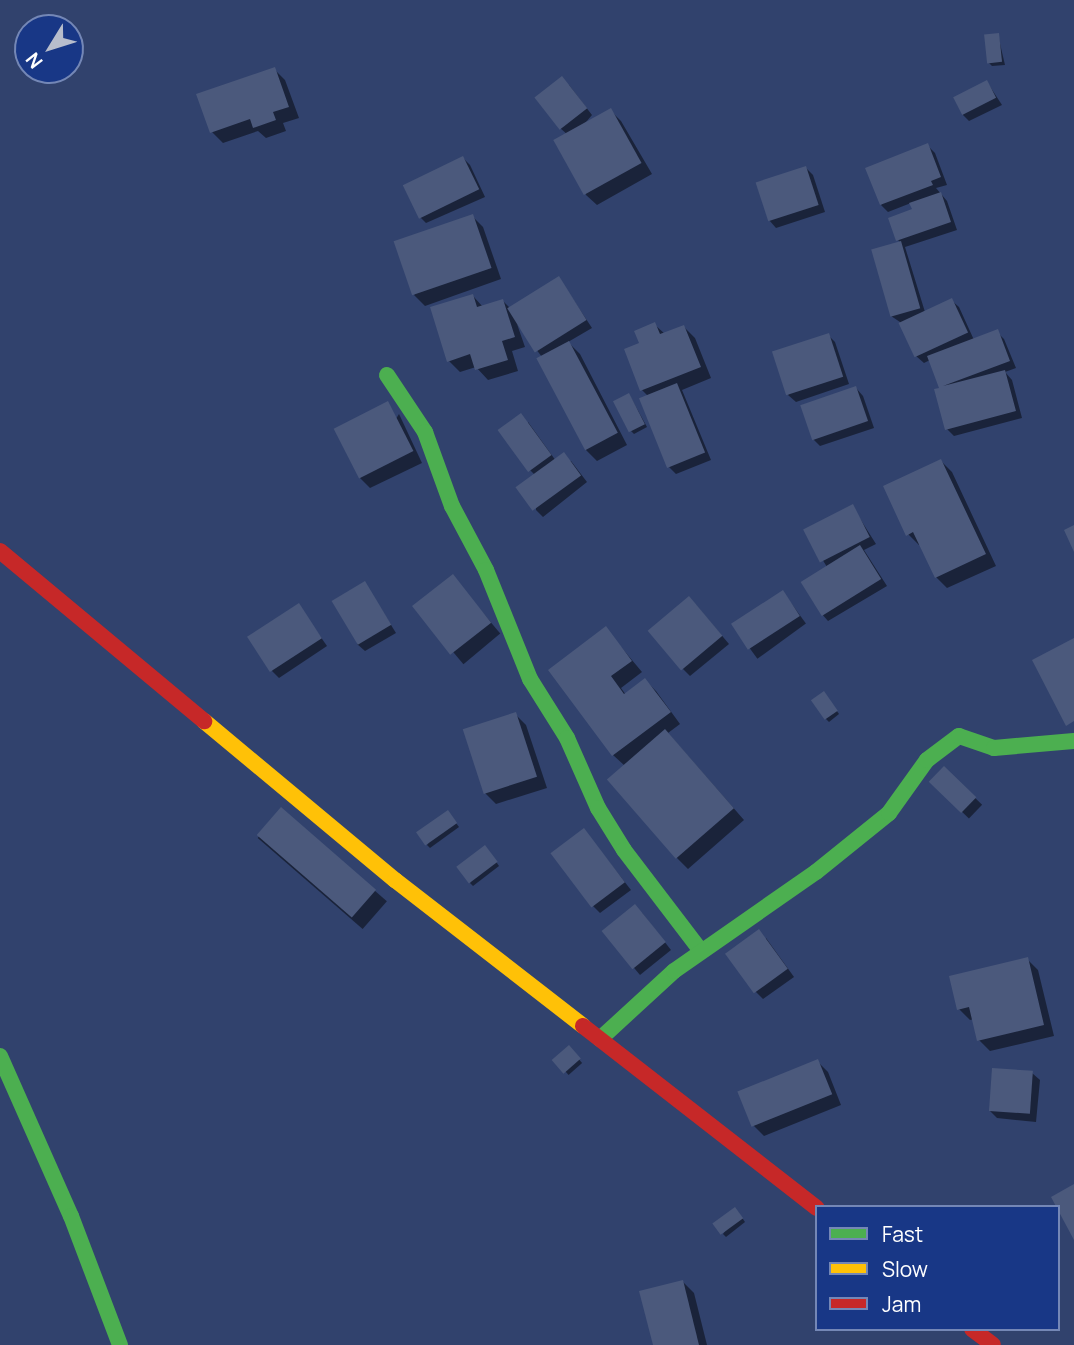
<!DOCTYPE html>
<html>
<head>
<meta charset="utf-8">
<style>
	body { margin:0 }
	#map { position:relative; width:1074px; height:1345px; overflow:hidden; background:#31426d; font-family:Manrope,sans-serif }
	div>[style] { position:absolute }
	.shadow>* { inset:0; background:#0007; transform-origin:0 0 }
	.building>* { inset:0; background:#4b597c; transform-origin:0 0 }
	.fast>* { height:16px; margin:-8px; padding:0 8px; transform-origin:8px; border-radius:8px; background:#4caf50 }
	.slow>* { height:16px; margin:-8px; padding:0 8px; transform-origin:8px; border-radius:8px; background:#ffc107 }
	.jam>* { height:16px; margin:-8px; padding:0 8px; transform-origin:8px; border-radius:8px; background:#c62828 }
	span { translate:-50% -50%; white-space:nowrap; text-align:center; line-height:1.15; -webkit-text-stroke:5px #183786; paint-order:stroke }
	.legend { position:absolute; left:815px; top:1205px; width:245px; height:126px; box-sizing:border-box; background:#183786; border:2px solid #7487b6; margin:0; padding:9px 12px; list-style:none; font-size:21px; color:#fff }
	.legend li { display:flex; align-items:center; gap:14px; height:35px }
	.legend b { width:35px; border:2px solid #7487b6 }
	.north { position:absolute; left:14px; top:14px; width:70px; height:70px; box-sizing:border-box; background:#183786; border:2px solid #7487b6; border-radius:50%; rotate:232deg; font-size:19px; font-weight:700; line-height:28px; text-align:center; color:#fff }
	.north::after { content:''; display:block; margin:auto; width:24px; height:32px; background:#b7bdcc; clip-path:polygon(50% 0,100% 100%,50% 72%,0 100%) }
</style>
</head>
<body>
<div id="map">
	<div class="shadow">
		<div style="clip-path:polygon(998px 35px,1005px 65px,992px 66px,989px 63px)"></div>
		<div style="clip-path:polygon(274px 69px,285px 80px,299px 118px,283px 123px,286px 131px,266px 138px,258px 131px,223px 143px,212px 132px)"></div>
		<div style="clip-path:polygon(987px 82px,1002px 105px,969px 121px,962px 114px)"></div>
		<div style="clip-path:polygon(569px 85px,592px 115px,581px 128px,610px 110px,621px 121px,652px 174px,597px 205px,586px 195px,568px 135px,560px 128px)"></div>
		<div style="clip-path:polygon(927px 145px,935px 153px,947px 185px,936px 188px,947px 201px,957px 230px,905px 247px,925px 312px,951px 300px,959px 307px,974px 340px,997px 332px,1004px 339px,1016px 368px,1005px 372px,1012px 380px,1022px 418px,954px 436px,947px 429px,941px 389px,930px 360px,924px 363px,916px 356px,900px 322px,891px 316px,901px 243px,898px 240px,914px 210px,911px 203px,888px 212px,881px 205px)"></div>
		<div style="clip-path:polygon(463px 158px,470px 165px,485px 197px,426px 223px,419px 216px)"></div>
		<div style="clip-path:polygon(806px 168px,813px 175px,825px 212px,776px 228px,769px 220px,757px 183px)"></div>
		<div style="clip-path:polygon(472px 216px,483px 227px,501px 279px,425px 306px,414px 295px)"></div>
		<div style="clip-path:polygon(559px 278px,592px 328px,568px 342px,580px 354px,627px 445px,597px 461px,586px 450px,542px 357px,517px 324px,525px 347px,512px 351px,518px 371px,488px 380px,476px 367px,460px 372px,449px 361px,473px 296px,483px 307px,503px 301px,510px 308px)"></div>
		<div style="clip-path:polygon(655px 325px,665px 334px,684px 327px,695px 338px,711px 378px,682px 390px,711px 460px,676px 474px,669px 467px,648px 396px,642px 390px)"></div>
		<div style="clip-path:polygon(828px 335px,835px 342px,849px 384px,796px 402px,788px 395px)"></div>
		<div style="clip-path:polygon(856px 388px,863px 396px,874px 428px,820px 446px,813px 439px)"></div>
		<div style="clip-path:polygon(631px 398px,647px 427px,634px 434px,631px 431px)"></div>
		<div style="clip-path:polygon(399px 414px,422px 463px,370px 488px,359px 477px)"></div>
		<div style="clip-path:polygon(528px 422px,556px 461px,571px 461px,587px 482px,543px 517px,536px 510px,536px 476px,530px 470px)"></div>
		<div style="clip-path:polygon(941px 461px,952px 472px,996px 566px,947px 588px,936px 577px,921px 544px,919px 545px,908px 534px)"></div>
		<div style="clip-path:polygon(852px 506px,876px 544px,864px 550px,887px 586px,828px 621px,821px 613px,827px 567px,805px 531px)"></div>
		<div style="left:452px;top:576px;width:75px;height:48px;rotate:50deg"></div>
		<div style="clip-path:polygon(365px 583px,396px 633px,365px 651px,357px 644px)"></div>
		<div style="left:783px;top:592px;width:39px;height:60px;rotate:54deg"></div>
		<div style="clip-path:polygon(696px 605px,729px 644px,690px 676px,683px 669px)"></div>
		<div style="clip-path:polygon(299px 606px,327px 646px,279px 678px,272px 671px)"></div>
		<div style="clip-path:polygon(606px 629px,642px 672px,621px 688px,626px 695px,645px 680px,656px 691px,680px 724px,668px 733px,744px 820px,688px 869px,677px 858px,625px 766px,613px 755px)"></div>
		<div style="clip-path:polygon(827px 697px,839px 714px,829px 722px,826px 719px)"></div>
		<div style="clip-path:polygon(515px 714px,526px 725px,547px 788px,496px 804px,485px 793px)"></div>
		<div style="left:944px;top:768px;width:53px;height:19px;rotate:44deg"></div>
		<div style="left:282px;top:810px;width:139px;height:37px;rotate:41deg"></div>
		<div style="clip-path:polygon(450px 815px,459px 827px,430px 848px,427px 845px)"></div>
		<div style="clip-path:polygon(584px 830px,631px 890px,600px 913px,593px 906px)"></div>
		<div style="clip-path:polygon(488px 850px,499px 866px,473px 886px,470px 883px)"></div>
		<div style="clip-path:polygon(642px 913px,671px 950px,640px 975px,604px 932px)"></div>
		<div style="clip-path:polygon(766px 938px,794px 977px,763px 999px,756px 992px)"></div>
		<div style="clip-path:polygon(1027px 959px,1038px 970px,1054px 1036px,990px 1051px,979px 1040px,974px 1019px,970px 1020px,959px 1009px)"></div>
		<div style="left:569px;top:1048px;width:20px;height:18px;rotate:49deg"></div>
		<div style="clip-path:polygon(817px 1061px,828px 1072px,841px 1105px,764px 1136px,753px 1125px)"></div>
		<div style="clip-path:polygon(1032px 1073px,1040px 1080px,1036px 1122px,997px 1118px,990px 1111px)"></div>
		<div style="clip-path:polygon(738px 1212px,745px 1222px,726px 1237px,723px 1234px)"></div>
		<div style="clip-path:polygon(683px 1282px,694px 1293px,707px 1345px,655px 1345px)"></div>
	</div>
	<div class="building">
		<div style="left:999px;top:33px;width:29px;height:15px;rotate:84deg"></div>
		<div style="clip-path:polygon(275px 67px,289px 107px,273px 112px,276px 120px,253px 128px,250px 119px,210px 133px,196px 94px)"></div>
		<div style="left:562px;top:76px;width:41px;height:35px;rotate:52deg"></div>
		<div style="left:987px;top:80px;width:20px;height:38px;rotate:63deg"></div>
		<div style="left:611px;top:108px;width:63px;height:66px;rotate:61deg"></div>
		<div style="clip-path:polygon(928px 143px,941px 177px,931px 181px,933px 185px,880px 205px,865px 168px)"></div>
		<div style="left:463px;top:156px;width:37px;height:67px;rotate:64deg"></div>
		<div style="left:806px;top:166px;width:41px;height:53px;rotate:72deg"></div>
		<div style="clip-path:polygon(941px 192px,951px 222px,896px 241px,888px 218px,912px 209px,909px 203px)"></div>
		<div style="left:473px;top:214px;width:57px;height:84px;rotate:71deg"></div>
		<div style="left:901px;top:241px;width:70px;height:31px;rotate:74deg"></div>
		<div style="left:559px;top:276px;width:52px;height:61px;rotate:58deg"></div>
		<div style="clip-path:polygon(473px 294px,477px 307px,503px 299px,515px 337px,502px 341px,508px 360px,475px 370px,470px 354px,447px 362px,430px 307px)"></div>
		<div style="left:952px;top:298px;width:38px;height:59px;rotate:65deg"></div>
		<div style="clip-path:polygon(655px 322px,660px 334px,684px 325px,701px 367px,640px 391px,624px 349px,639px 343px,634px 331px)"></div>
		<div style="clip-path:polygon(998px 329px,1010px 361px,943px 386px,1005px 370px,1016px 411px,945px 430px,934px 389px,939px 388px,927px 356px)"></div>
		<div style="left:829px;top:333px;width:46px;height:60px;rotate:72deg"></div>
		<div style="left:569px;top:341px;width:104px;height:37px;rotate:62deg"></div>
		<div style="left:677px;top:383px;width:75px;height:41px;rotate:68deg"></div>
		<div style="left:856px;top:386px;width:37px;height:59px;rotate:71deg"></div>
		<div style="left:629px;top:393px;width:35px;height:18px;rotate:63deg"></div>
		<div style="left:388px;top:401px;width:56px;height:61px;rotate:63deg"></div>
		<div style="left:521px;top:413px;width:52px;height:29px;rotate:54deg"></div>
		<div style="left:564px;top:452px;width:29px;height:60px;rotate:54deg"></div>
		<div style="clip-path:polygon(941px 459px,986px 554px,935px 578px,913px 532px,906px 536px,883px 486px)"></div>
		<div style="left:853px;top:504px;width:37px;height:56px;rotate:63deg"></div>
		<div style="clip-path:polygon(1074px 525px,1074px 552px,1064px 530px)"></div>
		<div style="left:860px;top:545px;width:40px;height:70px;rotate:58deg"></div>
		<div style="left:453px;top:574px;width:62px;height:52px;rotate:52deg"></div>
		<div style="left:365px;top:581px;width:51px;height:39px;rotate:59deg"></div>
		<div style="left:783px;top:590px;width:31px;height:62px;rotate:57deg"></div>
		<div style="left:689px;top:596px;width:52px;height:54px;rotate:50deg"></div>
		<div style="left:299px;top:603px;width:42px;height:62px;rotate:57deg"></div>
		<div style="clip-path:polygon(606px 626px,632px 661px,611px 676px,624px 694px,645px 678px,671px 712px,612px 756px,548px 670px)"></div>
		<div style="clip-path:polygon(1074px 638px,1074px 721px,1066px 726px,1032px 660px)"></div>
		<div style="left:824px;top:691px;width:24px;height:16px;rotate:55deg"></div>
		<div style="left:516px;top:712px;width:68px;height:56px;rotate:72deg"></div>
		<div style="left:665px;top:729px;width:105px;height:77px;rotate:49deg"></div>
		<div style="left:944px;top:766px;width:45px;height:22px;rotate:44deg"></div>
		<div style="left:281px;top:807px;width:126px;height:37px;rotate:41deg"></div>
		<div style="left:448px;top:810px;width:16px;height:39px;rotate:55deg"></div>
		<div style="left:584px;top:828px;width:68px;height:42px;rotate:53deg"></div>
		<div style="left:485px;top:845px;width:21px;height:36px;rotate:53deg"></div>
		<div style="left:635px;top:904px;width:49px;height:43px;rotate:51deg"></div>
		<div style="left:759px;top:929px;width:49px;height:42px;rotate:54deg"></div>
		<div style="clip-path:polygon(1028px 957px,1044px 1025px,977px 1041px,969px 1007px,957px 1010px,949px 976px)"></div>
		<div style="left:569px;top:1045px;width:18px;height:23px;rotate:49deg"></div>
		<div style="left:818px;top:1059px;width:38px;height:87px;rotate:68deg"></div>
		<div style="left:992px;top:1068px;width:41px;height:43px;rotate:4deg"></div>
		<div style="clip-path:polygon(1074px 1184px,1074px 1240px,1051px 1197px)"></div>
		<div style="left:735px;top:1207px;width:14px;height:28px;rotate:54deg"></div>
		<div style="clip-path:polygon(683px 1280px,699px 1345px,653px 1345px,639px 1291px)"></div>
	</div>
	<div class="fast">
		<div style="left:387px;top:375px;width:69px;rotate:56.3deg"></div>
		<div style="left:425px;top:432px;width:79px;rotate:70deg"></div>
		<div style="left:452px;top:506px;width:72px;rotate:62deg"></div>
		<div style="left:486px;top:570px;width:118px;rotate:68deg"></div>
		<div style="left:530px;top:679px;width:70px;rotate:57.9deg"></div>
		<div style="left:567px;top:738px;width:77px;rotate:66.1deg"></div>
		<div style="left:598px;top:808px;width:49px;rotate:58.2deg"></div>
		<div style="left:624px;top:850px;width:127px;rotate:52.7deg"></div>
		<div style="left:600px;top:1039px;width:100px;rotate:-42.6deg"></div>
		<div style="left:674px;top:971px;width:173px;rotate:-34.9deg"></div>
		<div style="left:816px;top:872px;width:94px;rotate:-38.9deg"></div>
		<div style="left:889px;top:813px;width:65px;rotate:-54.4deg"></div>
		<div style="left:927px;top:760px;width:40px;rotate:-37deg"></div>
		<div style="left:959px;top:736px;width:37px;rotate:19deg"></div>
		<div style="left:994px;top:748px;width:80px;rotate:-5deg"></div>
		<div style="left:0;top:1056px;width:175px;rotate:66.1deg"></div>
		<div style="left:71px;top:1216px;width:138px;rotate:69.2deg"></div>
	</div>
	<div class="slow">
		<div style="left:204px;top:721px;width:249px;rotate:39.8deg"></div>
		<div style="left:395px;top:880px;width:238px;rotate:37.8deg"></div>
	</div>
	<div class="jam">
		<div style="left:0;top:551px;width:266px;rotate:39.8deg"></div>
		<div style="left:583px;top:1026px;width:296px;rotate:37.9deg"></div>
		<div style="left:972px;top:1329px;width:26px;rotate:37deg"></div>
	</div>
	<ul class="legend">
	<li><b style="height:9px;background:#4caf50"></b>Fast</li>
	<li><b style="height:9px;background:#ffc107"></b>Slow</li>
	<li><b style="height:9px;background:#c62828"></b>Jam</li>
	</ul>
	<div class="north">N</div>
</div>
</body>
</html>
